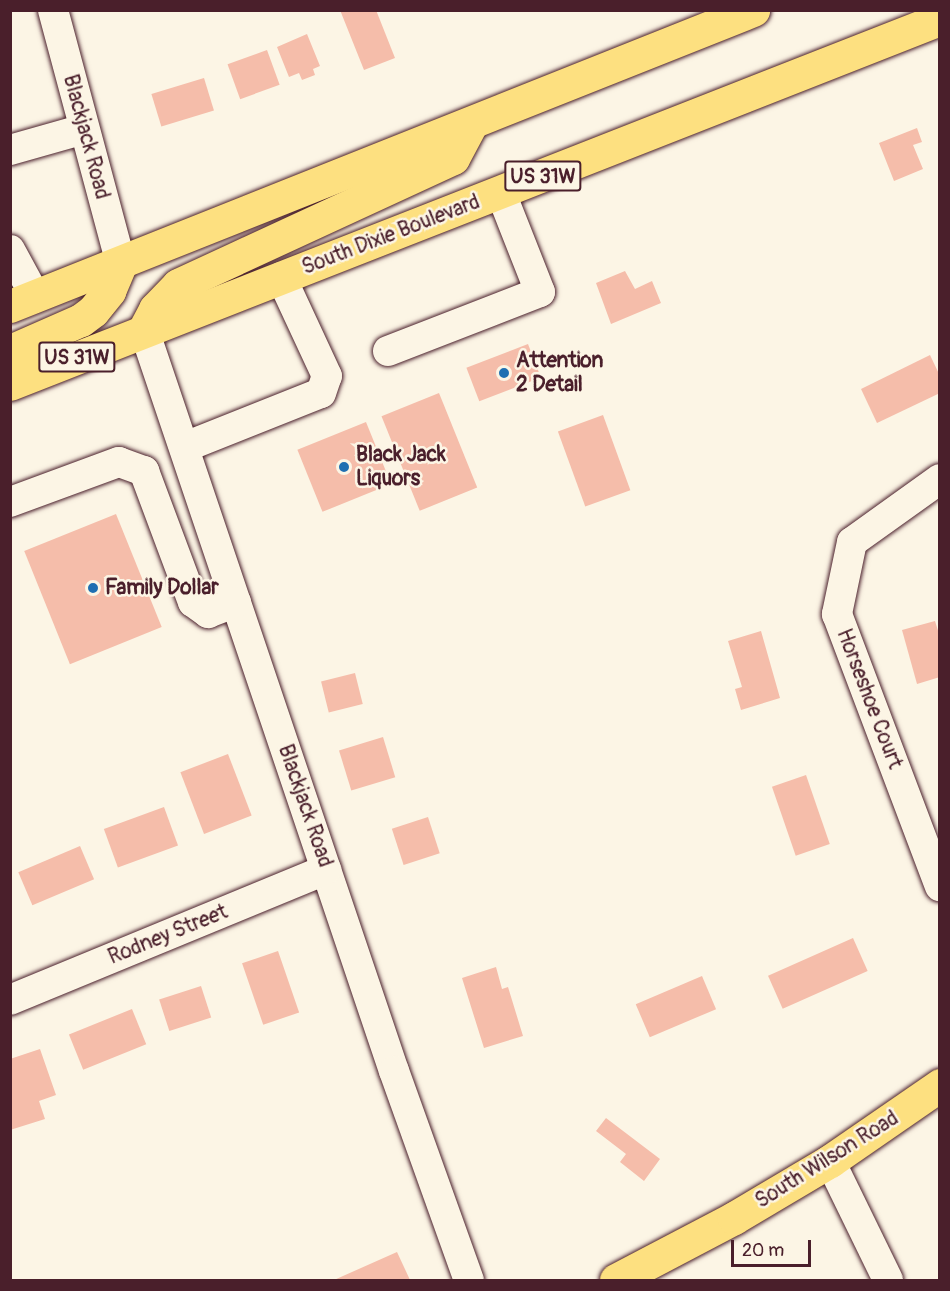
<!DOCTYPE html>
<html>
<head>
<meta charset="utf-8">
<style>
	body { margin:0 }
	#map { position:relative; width:950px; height:1291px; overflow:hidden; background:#fcf5e5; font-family:Pangolin,sans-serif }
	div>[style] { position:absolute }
	.building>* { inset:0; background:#f5bdaa; transform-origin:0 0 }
	.roads { filter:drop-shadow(0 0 2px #4a1f2b) drop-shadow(0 0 2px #4a1f2b) }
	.minor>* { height:30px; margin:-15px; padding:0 15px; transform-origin:15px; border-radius:15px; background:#fcf5e5 }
	.major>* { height:33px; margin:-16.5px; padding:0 16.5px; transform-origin:16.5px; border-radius:16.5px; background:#fde080 }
	.highway>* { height:33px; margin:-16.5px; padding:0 16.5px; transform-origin:16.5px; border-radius:16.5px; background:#fde080 }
	.dots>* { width:16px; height:16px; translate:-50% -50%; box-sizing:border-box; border:3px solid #fcf5e5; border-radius:50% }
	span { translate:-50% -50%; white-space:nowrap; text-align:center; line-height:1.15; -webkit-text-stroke:5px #fcf5e5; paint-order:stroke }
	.shield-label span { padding:2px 4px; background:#fcf5e5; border:2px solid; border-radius:4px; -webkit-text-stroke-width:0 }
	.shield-label { font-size:20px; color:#4a1f2b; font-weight:700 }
	.street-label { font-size:21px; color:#4a1f2b }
	.poi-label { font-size:21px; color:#4a1f2b; font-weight:700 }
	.left { translate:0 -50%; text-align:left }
	.frame { position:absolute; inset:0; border:12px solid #4a1f2b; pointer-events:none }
	.scale { position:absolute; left:731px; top:1240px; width:80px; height:27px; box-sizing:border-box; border:3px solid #4a1f2b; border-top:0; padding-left:8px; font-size:18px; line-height:21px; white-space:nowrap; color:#4a1f2b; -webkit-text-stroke:4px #fcf5e5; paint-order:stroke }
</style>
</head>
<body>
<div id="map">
	<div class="building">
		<div style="clip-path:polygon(340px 10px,376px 10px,395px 58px,364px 70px)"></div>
		<div style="clip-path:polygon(307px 34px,320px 66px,313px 69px,315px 75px,302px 80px,299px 73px,289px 77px,277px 47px)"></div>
		<div style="left:267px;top:50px;width:37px;height:42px;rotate:70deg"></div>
		<div style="left:204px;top:78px;width:34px;height:55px;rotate:73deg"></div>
		<div style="clip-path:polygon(917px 128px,922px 142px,913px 145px,923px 169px,894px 181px,879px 143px)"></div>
		<div style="clip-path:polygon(625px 271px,635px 289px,652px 281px,661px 303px,611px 324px,596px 283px)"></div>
		<div style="left:528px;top:344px;width:36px;height:66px;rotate:69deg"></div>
		<div style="clip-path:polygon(930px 355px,940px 376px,940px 393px,877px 423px,861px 389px)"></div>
		<div style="left:439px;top:393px;width:102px;height:62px;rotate:68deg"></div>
		<div style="left:603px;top:415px;width:80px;height:48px;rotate:70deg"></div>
		<div style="left:366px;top:422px;width:67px;height:74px;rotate:68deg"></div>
		<div style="left:116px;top:514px;width:122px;height:99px;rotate:68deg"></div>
		<div style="clip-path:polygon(935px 621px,940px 637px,940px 677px,917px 684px,902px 630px)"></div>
		<div style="clip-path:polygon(761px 631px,780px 698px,741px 710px,735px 689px,742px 687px,728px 641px)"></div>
		<div style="left:355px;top:673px;width:32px;height:35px;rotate:76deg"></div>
		<div style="left:383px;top:737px;width:42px;height:46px;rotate:73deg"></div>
		<div style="left:228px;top:754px;width:66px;height:51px;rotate:69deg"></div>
		<div style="left:806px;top:775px;width:73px;height:36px;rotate:71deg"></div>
		<div style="left:164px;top:807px;width:41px;height:64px;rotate:70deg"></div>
		<div style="left:428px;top:817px;width:38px;height:38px;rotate:72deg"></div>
		<div style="left:80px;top:846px;width:36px;height:67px;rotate:67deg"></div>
		<div style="left:853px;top:938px;width:36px;height:93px;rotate:66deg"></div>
		<div style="left:278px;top:951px;width:65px;height:38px;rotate:71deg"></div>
		<div style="clip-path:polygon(496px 967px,502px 989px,508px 987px,523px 1036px,484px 1048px,462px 978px)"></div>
		<div style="left:702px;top:976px;width:36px;height:72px;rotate:67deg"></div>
		<div style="left:201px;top:986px;width:33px;height:44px;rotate:72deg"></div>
		<div style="left:132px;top:1009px;width:38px;height:68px;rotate:68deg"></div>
		<div style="clip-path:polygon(40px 1049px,56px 1095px,39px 1101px,45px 1119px,10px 1130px,10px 1059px)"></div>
		<div style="clip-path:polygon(606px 1118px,660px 1159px,644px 1181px,620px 1162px,626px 1154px,596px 1131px)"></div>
		<div style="clip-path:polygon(397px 1252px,410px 1280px,334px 1280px)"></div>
	</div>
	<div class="roads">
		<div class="minor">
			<div style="left:53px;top:10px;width:262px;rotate:75deg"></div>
			<div style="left:10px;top:150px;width:77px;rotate:-15.8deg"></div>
			<div style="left:10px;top:250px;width:52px;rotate:61.5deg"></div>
			<div style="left:144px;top:330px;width:782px;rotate:71.36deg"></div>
			<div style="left:394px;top:1071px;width:222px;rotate:70.3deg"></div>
			<div style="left:388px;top:351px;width:163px;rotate:-21.2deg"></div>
			<div style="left:540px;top:292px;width:106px;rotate:-111.5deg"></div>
			<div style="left:185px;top:447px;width:146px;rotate:-21.7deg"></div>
			<div style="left:321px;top:393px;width:18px;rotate:-71deg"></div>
			<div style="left:327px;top:376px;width:109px;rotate:-114.9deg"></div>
			<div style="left:940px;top:479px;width:108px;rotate:144.4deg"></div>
			<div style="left:852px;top:542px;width:74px;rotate:101.8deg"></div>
			<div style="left:837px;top:614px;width:291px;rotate:69.3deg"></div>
			<div style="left:10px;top:502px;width:116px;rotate:-20.2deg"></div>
			<div style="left:119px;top:462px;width:27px;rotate:20deg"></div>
			<div style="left:144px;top:471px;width:140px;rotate:69.5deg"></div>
			<div style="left:193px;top:602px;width:19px;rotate:36deg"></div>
			<div style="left:208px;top:613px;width:30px;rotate:-21deg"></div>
			<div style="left:10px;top:1000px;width:342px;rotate:-22.4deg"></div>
			<div style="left:830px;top:1161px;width:132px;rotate:64deg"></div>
		</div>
		<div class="major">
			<div style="left:616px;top:1280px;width:133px;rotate:-27.7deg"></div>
			<div style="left:734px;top:1218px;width:112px;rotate:-30.7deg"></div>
			<div style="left:830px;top:1161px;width:134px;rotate:-34.6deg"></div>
		</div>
		<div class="highway">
			<div style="left:10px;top:306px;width:800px;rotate:-21.72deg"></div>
			<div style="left:144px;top:330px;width:24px;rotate:-62deg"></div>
			<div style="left:155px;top:309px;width:33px;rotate:-46deg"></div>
			<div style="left:178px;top:285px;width:303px;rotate:-24.8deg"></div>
			<div style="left:453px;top:158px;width:36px;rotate:-62deg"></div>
			<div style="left:10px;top:351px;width:77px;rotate:-23.6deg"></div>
			<div style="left:81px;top:320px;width:15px;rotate:-37deg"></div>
			<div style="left:93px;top:311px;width:26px;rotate:-51deg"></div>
			<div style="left:109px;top:291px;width:30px;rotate:-67deg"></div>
			<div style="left:10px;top:384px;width:999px;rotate:-21.43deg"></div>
		</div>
	</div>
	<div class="dots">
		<div style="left:504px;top:373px;background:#1f6fb2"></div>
		<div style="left:344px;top:467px;background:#1f6fb2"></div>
		<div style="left:93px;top:588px;background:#1f6fb2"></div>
	</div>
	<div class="shield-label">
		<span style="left:543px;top:176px">US 31W</span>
		<span style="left:77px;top:357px">US 31W</span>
	</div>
	<div class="street-label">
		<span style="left:86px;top:137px;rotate:75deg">Blackjack Road</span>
		<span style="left:391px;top:235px;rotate:-21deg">South Dixie Boulevard</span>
		<span style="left:869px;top:699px;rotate:69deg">Horseshoe Court</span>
		<span style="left:305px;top:806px;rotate:71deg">Blackjack Road</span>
		<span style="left:168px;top:935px;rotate:-22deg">Rodney Street</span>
		<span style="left:827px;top:1160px;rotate:-32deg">South Wilson Road</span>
	</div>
	<div class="poi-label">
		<span class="left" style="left:516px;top:373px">Attention<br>2 Detail</span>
		<span class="left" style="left:356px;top:467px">Black Jack<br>Liquors</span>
		<span class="left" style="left:105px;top:588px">Family Dollar</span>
	</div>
	<div class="frame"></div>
	<div class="scale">20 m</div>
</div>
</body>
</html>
